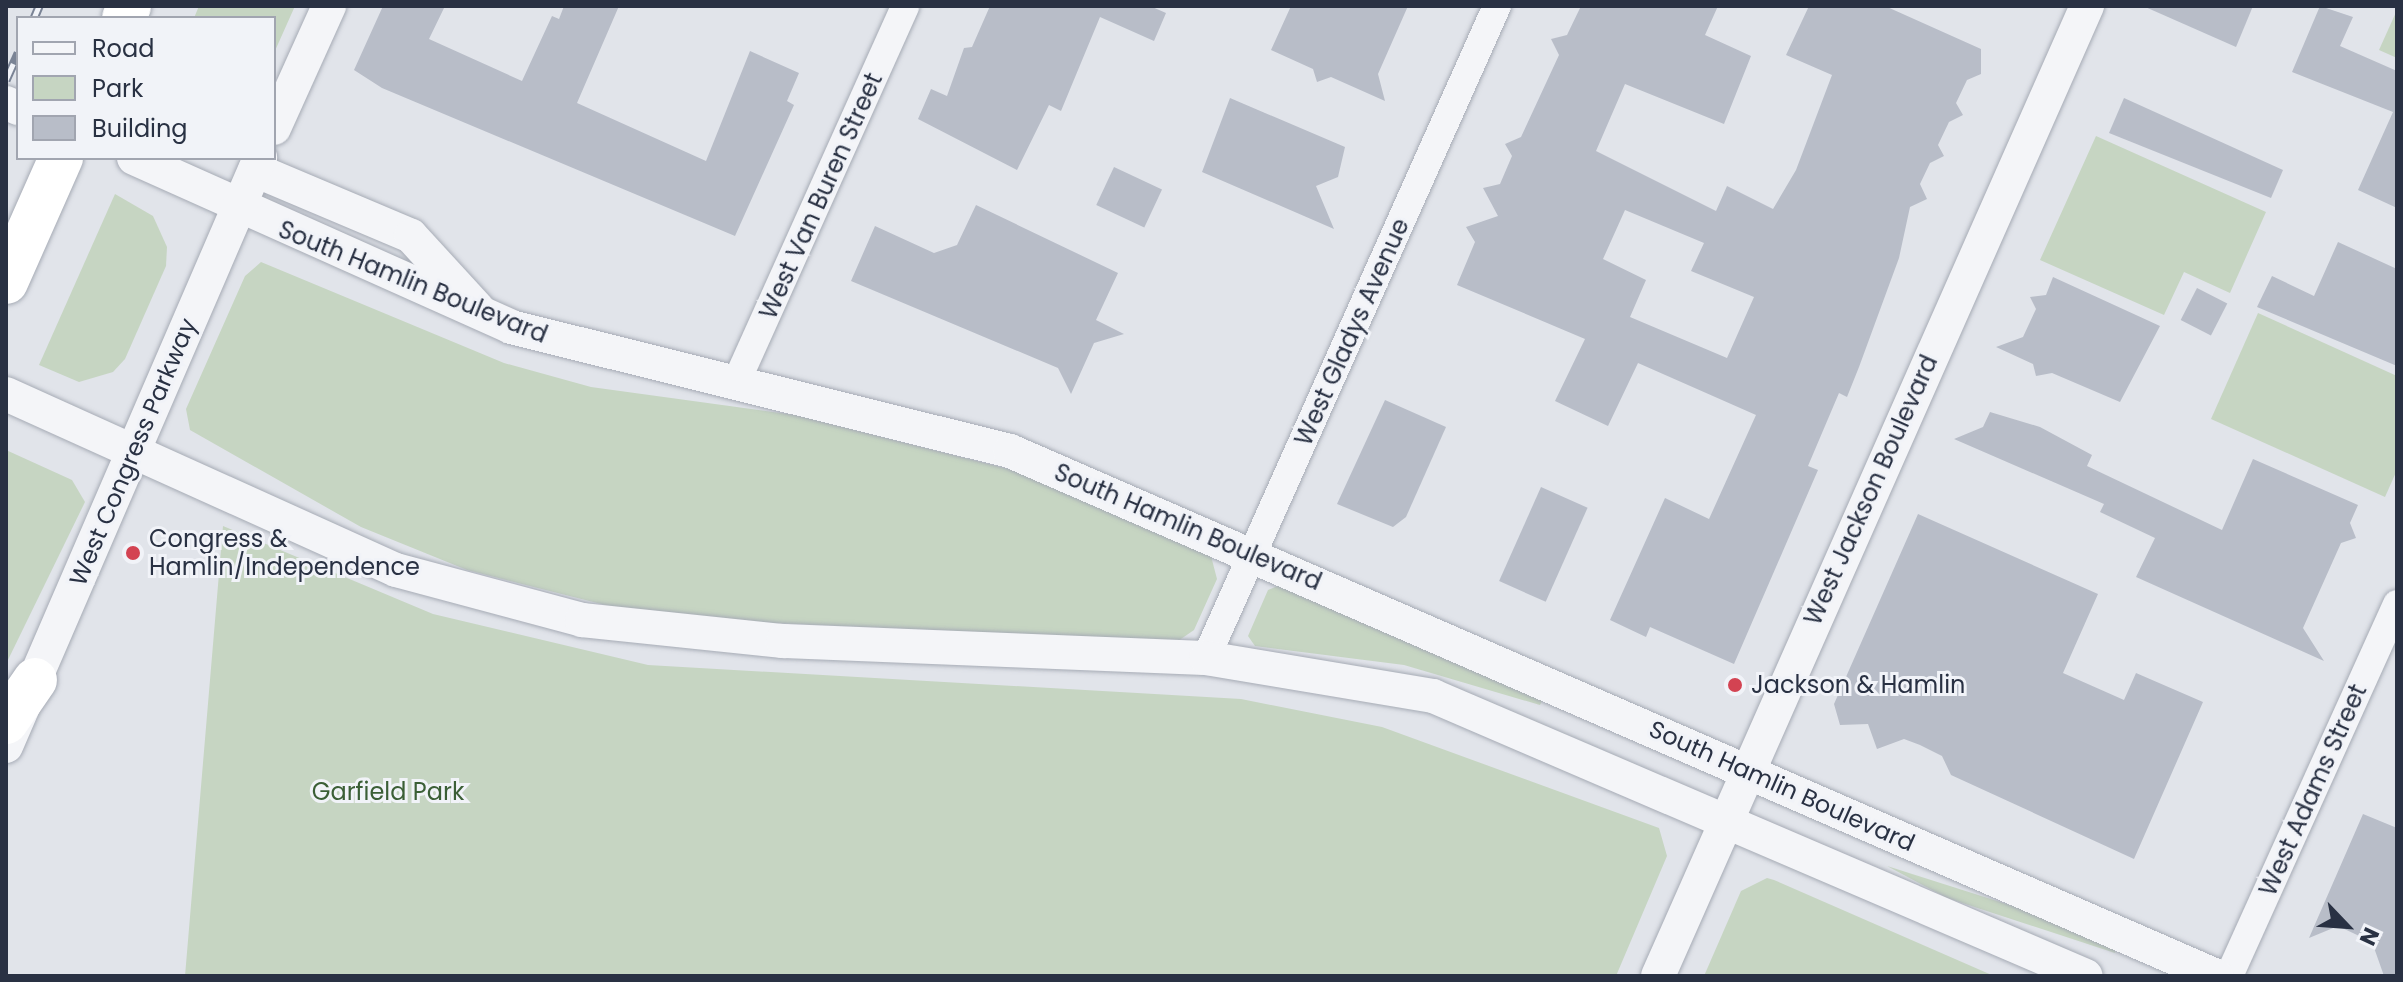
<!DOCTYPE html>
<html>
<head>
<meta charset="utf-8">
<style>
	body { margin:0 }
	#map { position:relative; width:2403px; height:982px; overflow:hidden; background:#e1e4ea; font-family:Poppins,sans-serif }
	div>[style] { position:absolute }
	.green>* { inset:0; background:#c6d5c2 }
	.building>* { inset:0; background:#b8bdc8; transform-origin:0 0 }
	.roads { filter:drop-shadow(0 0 2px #a6abb5) drop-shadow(0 0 2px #a6abb5) }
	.minor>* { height:28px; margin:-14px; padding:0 14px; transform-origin:14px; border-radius:14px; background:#f4f5f8 }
	.tertiary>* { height:34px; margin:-17px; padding:0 17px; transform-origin:17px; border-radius:17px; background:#f4f5f8 }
	.motorway>* { height:44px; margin:-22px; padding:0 22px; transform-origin:22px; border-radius:22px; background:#fff }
	.rail>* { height:9px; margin-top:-4.5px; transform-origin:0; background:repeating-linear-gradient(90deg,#f1f3f8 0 18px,#7a8395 0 36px); box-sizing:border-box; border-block:2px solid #7a8395 }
	.dots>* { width:22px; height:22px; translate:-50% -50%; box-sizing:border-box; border:4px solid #f1f3f8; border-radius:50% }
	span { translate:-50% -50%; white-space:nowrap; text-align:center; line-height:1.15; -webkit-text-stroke:6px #f1f3f8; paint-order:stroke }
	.street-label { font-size:24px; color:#293143 }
	.poi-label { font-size:24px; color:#293143 }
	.left { translate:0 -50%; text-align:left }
	.park-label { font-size:24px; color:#3b5f36 }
	.frame { position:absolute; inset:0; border:8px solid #293143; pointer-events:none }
	.legend { position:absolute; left:16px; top:16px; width:260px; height:144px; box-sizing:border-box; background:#f1f3f8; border:2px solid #a1a5b0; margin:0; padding:10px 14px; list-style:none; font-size:24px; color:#293143 }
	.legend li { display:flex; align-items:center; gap:16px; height:40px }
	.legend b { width:40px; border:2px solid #a1a5b0 }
	.north { position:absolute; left:2307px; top:886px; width:80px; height:80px; -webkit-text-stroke:6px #f1f3f8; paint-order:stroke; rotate:115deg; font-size:22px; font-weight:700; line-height:32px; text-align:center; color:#293143 }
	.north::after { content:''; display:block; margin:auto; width:28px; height:36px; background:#293143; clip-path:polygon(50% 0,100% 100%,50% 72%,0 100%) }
</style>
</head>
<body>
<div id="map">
	<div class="green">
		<div style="clip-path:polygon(199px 6px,295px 6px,274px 53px,274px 18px,194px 18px)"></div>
		<div style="clip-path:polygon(2397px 10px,2397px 58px,2379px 50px)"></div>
		<div style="clip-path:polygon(2096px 136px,2266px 212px,2230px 293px,2184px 272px,2164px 315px,2040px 260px)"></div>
		<div style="clip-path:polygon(115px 194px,153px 216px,167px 247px,166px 266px,125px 359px,113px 372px,79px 382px,39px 365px)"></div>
		<div style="clip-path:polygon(261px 262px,504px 363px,591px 387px,795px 415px,1024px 473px,1211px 556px,1217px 579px,1194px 630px,1178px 641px,748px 622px,621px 609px,467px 570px,361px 527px,190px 430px,186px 409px,245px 276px)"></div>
		<div style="clip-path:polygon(2258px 313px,2397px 376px,2397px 470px,2385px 497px,2211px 419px)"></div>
		<div style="clip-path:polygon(6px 450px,72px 480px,85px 502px,6px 664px)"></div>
		<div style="clip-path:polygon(223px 526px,433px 614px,648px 665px,1241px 699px,1382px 727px,1659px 828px,1667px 856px,1616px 976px,185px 976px)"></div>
		<div style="clip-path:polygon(1282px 584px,1543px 699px,1540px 705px,1404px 665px,1255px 646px,1248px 636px,1268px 590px)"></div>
		<div style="clip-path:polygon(1887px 866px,2057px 920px,2117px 947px,2115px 953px,1947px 898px)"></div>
		<div style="clip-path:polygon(1767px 878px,1774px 880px,1994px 976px,1704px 976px,1741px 891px)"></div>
	</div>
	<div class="building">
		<div style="clip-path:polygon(383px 6px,445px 6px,429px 39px,522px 81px,552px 16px,559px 19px,564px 6px,619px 6px,577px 103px,706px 161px,750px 51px,799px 73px,787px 101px,794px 105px,735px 236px,382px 88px,354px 70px)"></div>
		<div style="clip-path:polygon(990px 6px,1150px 6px,1166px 13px,1154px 41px,1100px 17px,1061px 111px,1049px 105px,1017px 170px,918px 119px,931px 89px,947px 96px,964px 48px,972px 47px)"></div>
		<div style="clip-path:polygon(1291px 6px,1408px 6px,1378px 74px,1385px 101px,1331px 77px,1317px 82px,1313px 69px,1271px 50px)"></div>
		<div style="clip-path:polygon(evenodd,1581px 6px,1718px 6px,1705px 35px,1751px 56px,1724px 124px,1625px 84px,1596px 151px,1716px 211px,1727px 186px,1773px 209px,1796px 170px,1832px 75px,1786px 55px,1809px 6px,1885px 6px,1981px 49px,1981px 74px,1967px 80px,1956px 103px,1963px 115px,1949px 122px,1938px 145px,1944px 156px,1930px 163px,1920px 184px,1927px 199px,1910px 207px,1899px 258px,1859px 367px,1847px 397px,1839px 393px,1808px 466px,1818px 470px,1734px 664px,1650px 627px,1646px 637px,1610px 620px,1665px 498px,1709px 519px,1756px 415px,1638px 363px,1608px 426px,1555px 401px,1585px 339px,1457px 285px,1475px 242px,1466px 227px,1498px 216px,1483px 188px,1500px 184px,1512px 156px,1505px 144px,1521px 137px,1559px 55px,1551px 39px,1567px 35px,1581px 6px,1625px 210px,1704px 243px,1691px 271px,1754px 297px,1727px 358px,1630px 317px,1646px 280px,1603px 259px,1625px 210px)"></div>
		<div style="clip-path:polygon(2143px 6px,2253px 6px,2236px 47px)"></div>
		<div style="clip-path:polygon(2320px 6px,2353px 17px,2340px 46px,2397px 71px,2397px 208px,2358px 190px,2393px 112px,2292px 72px)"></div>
		<div style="clip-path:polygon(1230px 98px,1345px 147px,1338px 177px,1316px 186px,1334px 229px,1202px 172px)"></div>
		<div style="clip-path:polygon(2124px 98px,2283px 170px,2271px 198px,2109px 133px)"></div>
		<div style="left:1114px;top:167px;width:53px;height:42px;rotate:25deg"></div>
		<div style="clip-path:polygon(976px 205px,1118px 273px,1096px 320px,1124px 334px,1094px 343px,1071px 394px,1058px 368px,851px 281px,875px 226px,934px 253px,957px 245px)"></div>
		<div style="clip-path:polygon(2338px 242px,2397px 269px,2397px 366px,2257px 307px,2272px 276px,2314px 296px)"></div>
		<div style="clip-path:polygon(2053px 277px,2160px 326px,2120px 402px,2052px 373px,2036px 376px,2033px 364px,1996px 347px,2023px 337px,2036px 309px,2030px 297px,2046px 295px)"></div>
		<div style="left:2197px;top:288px;width:34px;height:36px;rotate:27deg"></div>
		<div style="clip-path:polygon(1385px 400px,1446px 427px,1406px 517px,1393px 527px,1337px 504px)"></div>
		<div style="clip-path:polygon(1990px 412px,2040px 427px,2092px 455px,2087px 466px,2222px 530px,2253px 459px,2358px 505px,2350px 523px,2356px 538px,2341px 543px,2303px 628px,2324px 661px,2136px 577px,2155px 538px,2100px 512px,2104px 504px,1954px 439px,1983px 427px)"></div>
		<div style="left:1541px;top:487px;width:51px;height:103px;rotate:24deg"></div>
		<div style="clip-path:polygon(1918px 514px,2098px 594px,2063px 673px,2124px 700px,2136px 673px,2203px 702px,2134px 859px,1951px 775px,1942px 756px,1920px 745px,1904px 739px,1877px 749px,1868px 724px,1840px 725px,1834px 704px)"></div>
		<div style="clip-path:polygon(2363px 814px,2397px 828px,2397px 976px,2384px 976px,2372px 942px,2338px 926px,2309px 938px)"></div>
	</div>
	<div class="roads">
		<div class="minor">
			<div style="left:735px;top:385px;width:415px;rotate:-65.8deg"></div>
			<div style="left:1206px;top:658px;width:714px;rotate:-65.95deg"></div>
			<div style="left:2229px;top:976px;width:408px;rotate:-65.7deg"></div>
		</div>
		<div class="tertiary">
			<div style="left:6px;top:103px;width:13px;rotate:23deg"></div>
			<div style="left:274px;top:128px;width:134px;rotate:-65.7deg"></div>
			<div style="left:134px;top:158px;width:413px;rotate:24.1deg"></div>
			<div style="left:511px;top:327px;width:514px;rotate:13.96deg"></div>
			<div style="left:1010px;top:451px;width:1315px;rotate:23.52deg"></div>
			<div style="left:255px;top:170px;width:169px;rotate:22.9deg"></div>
			<div style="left:411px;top:236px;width:98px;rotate:47.5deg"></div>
			<div style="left:6px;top:394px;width:428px;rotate:24.3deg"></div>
			<div style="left:396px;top:570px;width:193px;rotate:15deg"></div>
			<div style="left:582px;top:620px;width:202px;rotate:6deg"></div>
			<div style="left:783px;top:641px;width:423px;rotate:2.3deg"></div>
			<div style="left:1206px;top:658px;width:230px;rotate:9.5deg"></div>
			<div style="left:1433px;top:696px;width:710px;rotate:23.21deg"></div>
			<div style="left:6px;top:746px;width:641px;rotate:-66.64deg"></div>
			<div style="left:1658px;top:976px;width:1061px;rotate:-66.14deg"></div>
		</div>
		<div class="motorway">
			<div style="left:124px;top:18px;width:13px;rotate:-67deg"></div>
			<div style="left:6px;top:282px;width:136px;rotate:-66.1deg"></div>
			<div style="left:6px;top:722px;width:51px;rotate:-55.4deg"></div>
		</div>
	</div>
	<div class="rail">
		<div style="left:34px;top:18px;width:13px;rotate:-67deg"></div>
		<div style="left:6px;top:80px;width:30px;rotate:-66deg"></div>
	</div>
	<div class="dots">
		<div style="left:133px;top:553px;background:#d34352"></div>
		<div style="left:1735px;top:685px;background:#d34352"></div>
	</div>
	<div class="street-label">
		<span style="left:821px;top:196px;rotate:-66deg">West Van Buren Street</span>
		<span style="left:413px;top:282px;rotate:22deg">South Hamlin Boulevard</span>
		<span style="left:1352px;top:332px;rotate:-66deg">West Gladys Avenue</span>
		<span style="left:133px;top:452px;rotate:-67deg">West Congress Parkway</span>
		<span style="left:1871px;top:490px;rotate:-66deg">West Jackson Boulevard</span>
		<span style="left:1188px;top:527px;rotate:23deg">South Hamlin Boulevard</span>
		<span style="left:1782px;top:786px;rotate:24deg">South Hamlin Boulevard</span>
		<span style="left:2313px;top:790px;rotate:-66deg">West Adams Street</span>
	</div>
	<div class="poi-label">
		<span class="left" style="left:149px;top:553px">Congress &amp;<br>Hamlin/Independence</span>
		<span class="left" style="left:1751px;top:685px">Jackson &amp; Hamlin</span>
	</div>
	<div class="park-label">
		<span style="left:388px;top:792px">Garfield Park</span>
	</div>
	<div class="frame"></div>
	<ul class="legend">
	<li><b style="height:10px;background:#f4f5f8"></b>Road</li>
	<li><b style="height:22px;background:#c6d5c2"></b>Park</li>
	<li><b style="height:22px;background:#b8bdc8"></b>Building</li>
	</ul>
	<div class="north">N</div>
</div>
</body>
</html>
